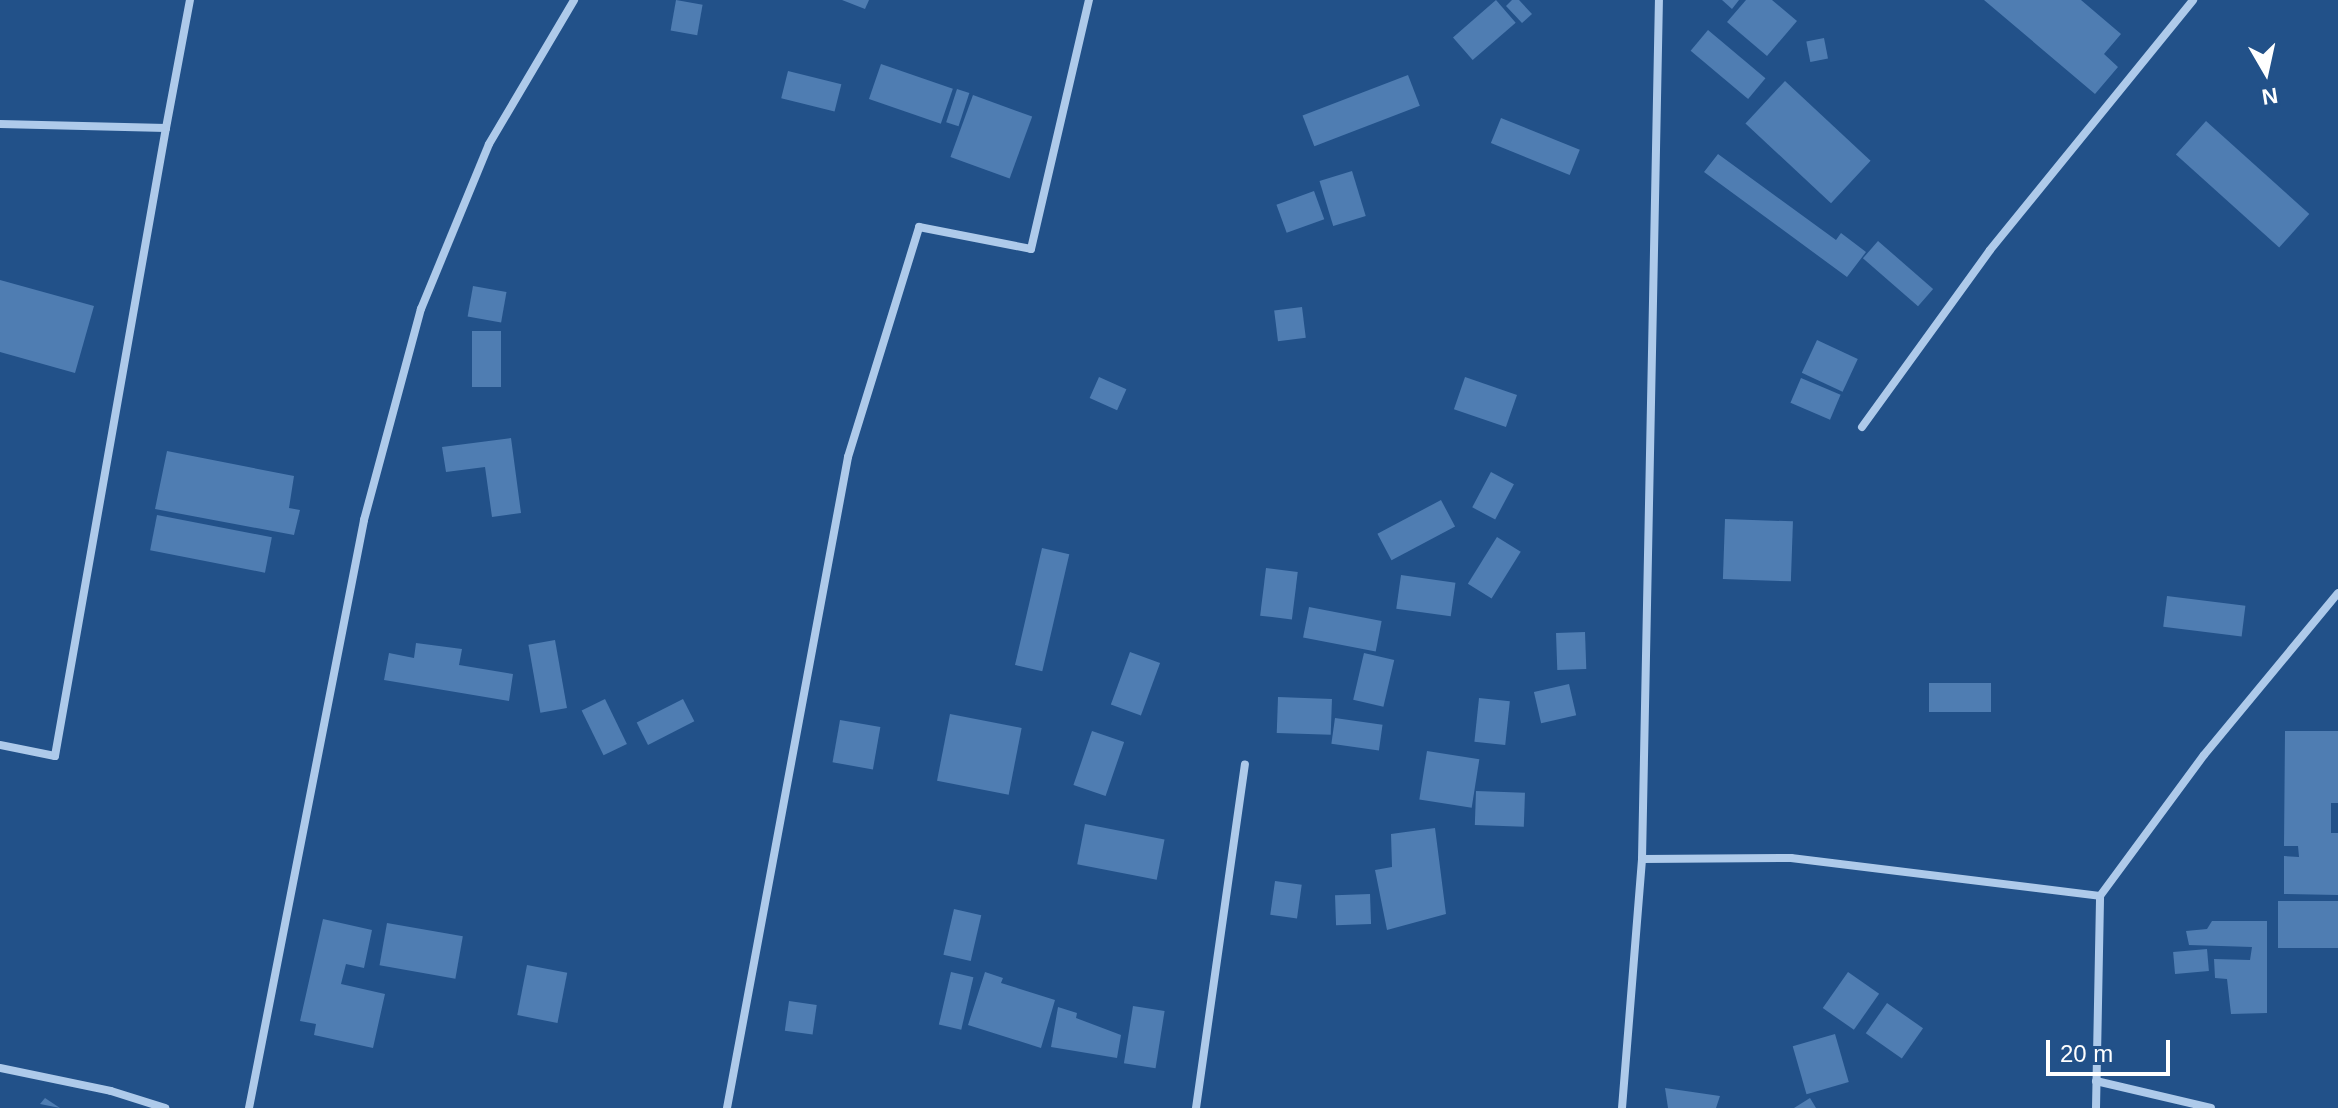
<!DOCTYPE html>
<html>
<head>
<meta charset="utf-8">
<style>
	body { margin:0 }
	#map { position:relative; width:2338px; height:1108px; overflow:hidden; background:#225189; font-family:Arial,sans-serif }
	div>[style] { position:absolute }
	.building>* { inset:0; background:#4f7db2; transform-origin:0 0 }
	.minor>* { height:8px; margin:-4px; padding:0 4px; transform-origin:4px; border-radius:4px; background:#aecaea }
	span { translate:-50% -50%; white-space:nowrap; text-align:center; line-height:1.15; -webkit-text-stroke:8px #225189; paint-order:stroke }
	.north { position:absolute; left:2226px; top:32px; width:80px; height:80px; -webkit-text-stroke:6px #225189; paint-order:stroke; rotate:171deg; font-size:22px; font-weight:700; line-height:32px; text-align:center; color:#fff }
	.north::after { content:''; display:block; margin:auto; width:28px; height:36px; background:#fff; clip-path:polygon(50% 0,100% 100%,50% 72%,0 100%) }
	.scale { position:absolute; left:2046px; top:1040px; width:124px; height:36px; box-sizing:border-box; border:4px solid #fff; border-top:0; padding-left:10px; font-size:24px; line-height:28px; white-space:nowrap; color:#fff; -webkit-text-stroke:6px #225189; paint-order:stroke }
</style>
</head>
<body>
<div id="map">
	<div class="building">
		<div style="left:676px;top:0;width:27px;height:31px;rotate:10deg"></div>
		<div style="clip-path:polygon(842px 0,869px 0,865px 9px)"></div>
		<div style="left:1496px;top:0;width:30px;height:57px;rotate:49deg"></div>
		<div style="clip-path:polygon(1512px 0,1519px 0,1532px 14px,1522px 23px,1506px 6px)"></div>
		<div style="clip-path:polygon(1722px 0,1739px 0,1732px 9px)"></div>
		<div style="clip-path:polygon(1746px 0,1772px 0,1797px 21px,1767px 56px,1727px 22px)"></div>
		<div style="clip-path:polygon(1984px 0,2081px 0,2121px 34px,2104px 54px,2118px 67px,2095px 94px)"></div>
		<div style="left:1708px;top:30px;width:75px;height:27px;rotate:40deg"></div>
		<div style="left:1824px;top:38px;width:21px;height:18px;rotate:79deg"></div>
		<div style="left:881px;top:64px;width:76px;height:37px;rotate:19deg"></div>
		<div style="left:788px;top:71px;width:55px;height:28px;rotate:14deg"></div>
		<div style="left:1408px;top:75px;width:33px;height:113px;rotate:69deg"></div>
		<div style="left:1785px;top:81px;width:117px;height:58px;rotate:43deg"></div>
		<div style="left:957px;top:89px;width:13px;height:35px;rotate:18deg"></div>
		<div style="left:973px;top:95px;width:63px;height:66px;rotate:20deg"></div>
		<div style="left:1501px;top:118px;width:85px;height:27px;rotate:22deg"></div>
		<div style="left:2206px;top:121px;width:139px;height:45px;rotate:42deg"></div>
		<div style="clip-path:polygon(1718px 154px,1836px 240px,1841px 233px,1866px 252px,1847px 277px,1704px 172px)"></div>
		<div style="left:1352px;top:171px;width:47px;height:34px;rotate:73deg"></div>
		<div style="left:1314px;top:191px;width:30px;height:40px;rotate:70deg"></div>
		<div style="left:1878px;top:241px;width:73px;height:23px;rotate:41deg"></div>
		<div style="clip-path:polygon(0 280px,94px 306px,75px 373px,0 352px)"></div>
		<div style="left:473px;top:286px;width:34px;height:31px;rotate:10deg"></div>
		<div style="left:1302px;top:307px;width:31px;height:28px;rotate:83deg"></div>
		<div style="left:472px;top:331px;width:29px;height:56px"></div>
		<div style="left:1817px;top:340px;width:45px;height:36px;rotate:25deg"></div>
		<div style="left:1099px;top:377px;width:30px;height:23px;rotate:24deg"></div>
		<div style="left:1465px;top:377px;width:55px;height:34px;rotate:19deg"></div>
		<div style="left:1801px;top:378px;width:43px;height:27px;rotate:23deg"></div>
		<div style="clip-path:polygon(511px 438px,521px 513px,492px 517px,485px 467px,446px 472px,442px 447px)"></div>
		<div style="clip-path:polygon(167px 451px,294px 476px,289px 508px,300px 510px,294px 535px,155px 509px)"></div>
		<div style="left:1491px;top:472px;width:26px;height:40px;rotate:28deg"></div>
		<div style="left:1441px;top:500px;width:30px;height:72px;rotate:62deg"></div>
		<div style="left:157px;top:515px;width:117px;height:36px;rotate:11deg"></div>
		<div style="left:1725px;top:519px;width:68px;height:60px;rotate:2deg"></div>
		<div style="left:1497px;top:537px;width:28px;height:55px;rotate:32deg"></div>
		<div style="left:1042px;top:548px;width:28px;height:120px;rotate:13deg"></div>
		<div style="left:1266px;top:568px;width:32px;height:48px;rotate:7deg"></div>
		<div style="left:1401px;top:575px;width:55px;height:34px;rotate:8deg"></div>
		<div style="left:2167px;top:596px;width:79px;height:31px;rotate:7deg"></div>
		<div style="left:1309px;top:607px;width:74px;height:31px;rotate:11deg"></div>
		<div style="left:1585px;top:632px;width:37px;height:29px;rotate:88deg"></div>
		<div style="left:555px;top:640px;width:69px;height:27px;rotate:80deg"></div>
		<div style="clip-path:polygon(416px 643px,462px 649px,459px 665px,513px 674px,509px 701px,384px 680px,389px 653px,414px 658px)"></div>
		<div style="left:1130px;top:652px;width:32px;height:56px;rotate:20deg"></div>
		<div style="left:1364px;top:653px;width:31px;height:48px;rotate:13deg"></div>
		<div style="left:1991px;top:683px;width:29px;height:62px;rotate:90deg"></div>
		<div style="left:1569px;top:684px;width:32px;height:36px;rotate:77deg"></div>
		<div style="left:1278px;top:697px;width:54px;height:36px;rotate:2deg"></div>
		<div style="left:1479px;top:698px;width:31px;height:44px;rotate:6deg"></div>
		<div style="left:605px;top:699px;width:50px;height:26px;rotate:64deg"></div>
		<div style="left:683px;top:699px;width:25px;height:52px;rotate:63deg"></div>
		<div style="left:950px;top:714px;width:73px;height:68px;rotate:11deg"></div>
		<div style="left:1335px;top:718px;width:48px;height:26px;rotate:8deg"></div>
		<div style="left:840px;top:720px;width:41px;height:43px;rotate:10deg"></div>
		<div style="left:1092px;top:731px;width:34px;height:57px;rotate:19deg"></div>
		<div style="clip-path:polygon(2285px 731px,2338px 731px,2338px 803px,2331px 803px,2331px 833px,2338px 833px,2338px 895px,2284px 894px,2284px 856px,2299px 857px,2298px 846px,2284px 846px)"></div>
		<div style="left:1427px;top:751px;width:53px;height:49px;rotate:9deg"></div>
		<div style="left:1476px;top:791px;width:49px;height:34px;rotate:2deg"></div>
		<div style="left:1085px;top:824px;width:81px;height:41px;rotate:11deg"></div>
		<div style="clip-path:polygon(1435px 828px,1446px 914px,1387px 930px,1375px 870px,1392px 867px,1391px 834px)"></div>
		<div style="left:1275px;top:881px;width:27px;height:34px;rotate:8deg"></div>
		<div style="left:1370px;top:894px;width:30px;height:35px;rotate:88deg"></div>
		<div style="left:2278px;top:901px;width:60px;height:47px"></div>
		<div style="left:954px;top:909px;width:28px;height:47px;rotate:13deg"></div>
		<div style="clip-path:polygon(323px 919px,372px 930px,364px 968px,346px 964px,341px 984px,385px 994px,373px 1048px,314px 1035px,316px 1024px,300px 1021px)"></div>
		<div style="clip-path:polygon(2212px 921px,2267px 921px,2267px 1013px,2231px 1014px,2227px 979px,2215px 978px,2214px 959px,2250px 960px,2252px 947px,2189px 945px,2186px 931px,2207px 929px)"></div>
		<div style="left:387px;top:923px;width:77px;height:43px;rotate:10deg"></div>
		<div style="left:2207px;top:949px;width:22px;height:34px;rotate:85deg"></div>
		<div style="left:527px;top:965px;width:41px;height:51px;rotate:11deg"></div>
		<div style="left:951px;top:972px;width:23px;height:54px;rotate:13deg"></div>
		<div style="clip-path:polygon(985px 972px,1003px 978px,1001px 983px,1055px 1000px,1041px 1048px,968px 1025px)"></div>
		<div style="left:1848px;top:972px;width:38px;height:44px;rotate:35deg"></div>
		<div style="left:789px;top:1001px;width:28px;height:30px;rotate:8deg"></div>
		<div style="left:1887px;top:1003px;width:44px;height:37px;rotate:35deg"></div>
		<div style="left:1133px;top:1006px;width:32px;height:58px;rotate:9deg"></div>
		<div style="clip-path:polygon(1058px 1007px,1077px 1013px,1076px 1018px,1121px 1035px,1117px 1058px,1051px 1047px)"></div>
		<div style="left:1835px;top:1034px;width:50px;height:44px;rotate:74deg"></div>
		<div style="clip-path:polygon(1665px 1088px,1720px 1096px,1716px 1108px,1668px 1108px)"></div>
		<div style="clip-path:polygon(45px 1098px,60px 1108px,40px 1104px)"></div>
		<div style="clip-path:polygon(1810px 1098px,1816px 1108px,1794px 1108px)"></div>
	</div>
	<div class="minor">
		<div style="left:0;top:124px;width:166px;rotate:1.4deg"></div>
		<div style="left:166px;top:128px;width:130px;rotate:-79.4deg"></div>
		<div style="left:1862px;top:427px;width:218px;rotate:-54.1deg"></div>
		<div style="left:1990px;top:250px;width:322px;rotate:-50.9deg"></div>
		<div style="left:0;top:745px;width:56px;rotate:11.3deg"></div>
		<div style="left:55px;top:756px;width:638px;rotate:-79.98deg"></div>
		<div style="left:1642px;top:859px;width:149px;rotate:-0.4deg"></div>
		<div style="left:1791px;top:858px;width:311px;rotate:7deg"></div>
		<div style="left:0;top:1068px;width:113px;rotate:11.7deg"></div>
		<div style="left:111px;top:1091px;width:57px;rotate:17.5deg"></div>
		<div style="left:2096px;top:1081px;width:118px;rotate:13.2deg"></div>
		<div style="left:249px;top:1108px;width:599px;rotate:-78.93deg"></div>
		<div style="left:364px;top:520px;width:219px;rotate:-74.9deg"></div>
		<div style="left:421px;top:309px;width:178px;rotate:-67.6deg"></div>
		<div style="left:489px;top:144px;width:167px;rotate:-59.4deg"></div>
		<div style="left:727px;top:1108px;width:662px;rotate:-79.47deg"></div>
		<div style="left:848px;top:457px;width:241px;rotate:-72.8deg"></div>
		<div style="left:919px;top:227px;width:114px;rotate:11.1deg"></div>
		<div style="left:1031px;top:249px;width:256px;rotate:-76.9deg"></div>
		<div style="left:1196px;top:1108px;width:347px;rotate:-81.9deg"></div>
		<div style="left:1622px;top:1108px;width:250px;rotate:-85.4deg"></div>
		<div style="left:1642px;top:859px;width:859px;rotate:-88.87deg"></div>
		<div style="left:2096px;top:1108px;width:212px;rotate:-88.9deg"></div>
		<div style="left:2100px;top:896px;width:175px;rotate:-53.6deg"></div>
		<div style="left:2204px;top:755px;width:210px;rotate:-50.4deg"></div>
	</div>
	<div class="north">N</div>
	<div class="scale">20 m</div>
</div>
</body>
</html>
